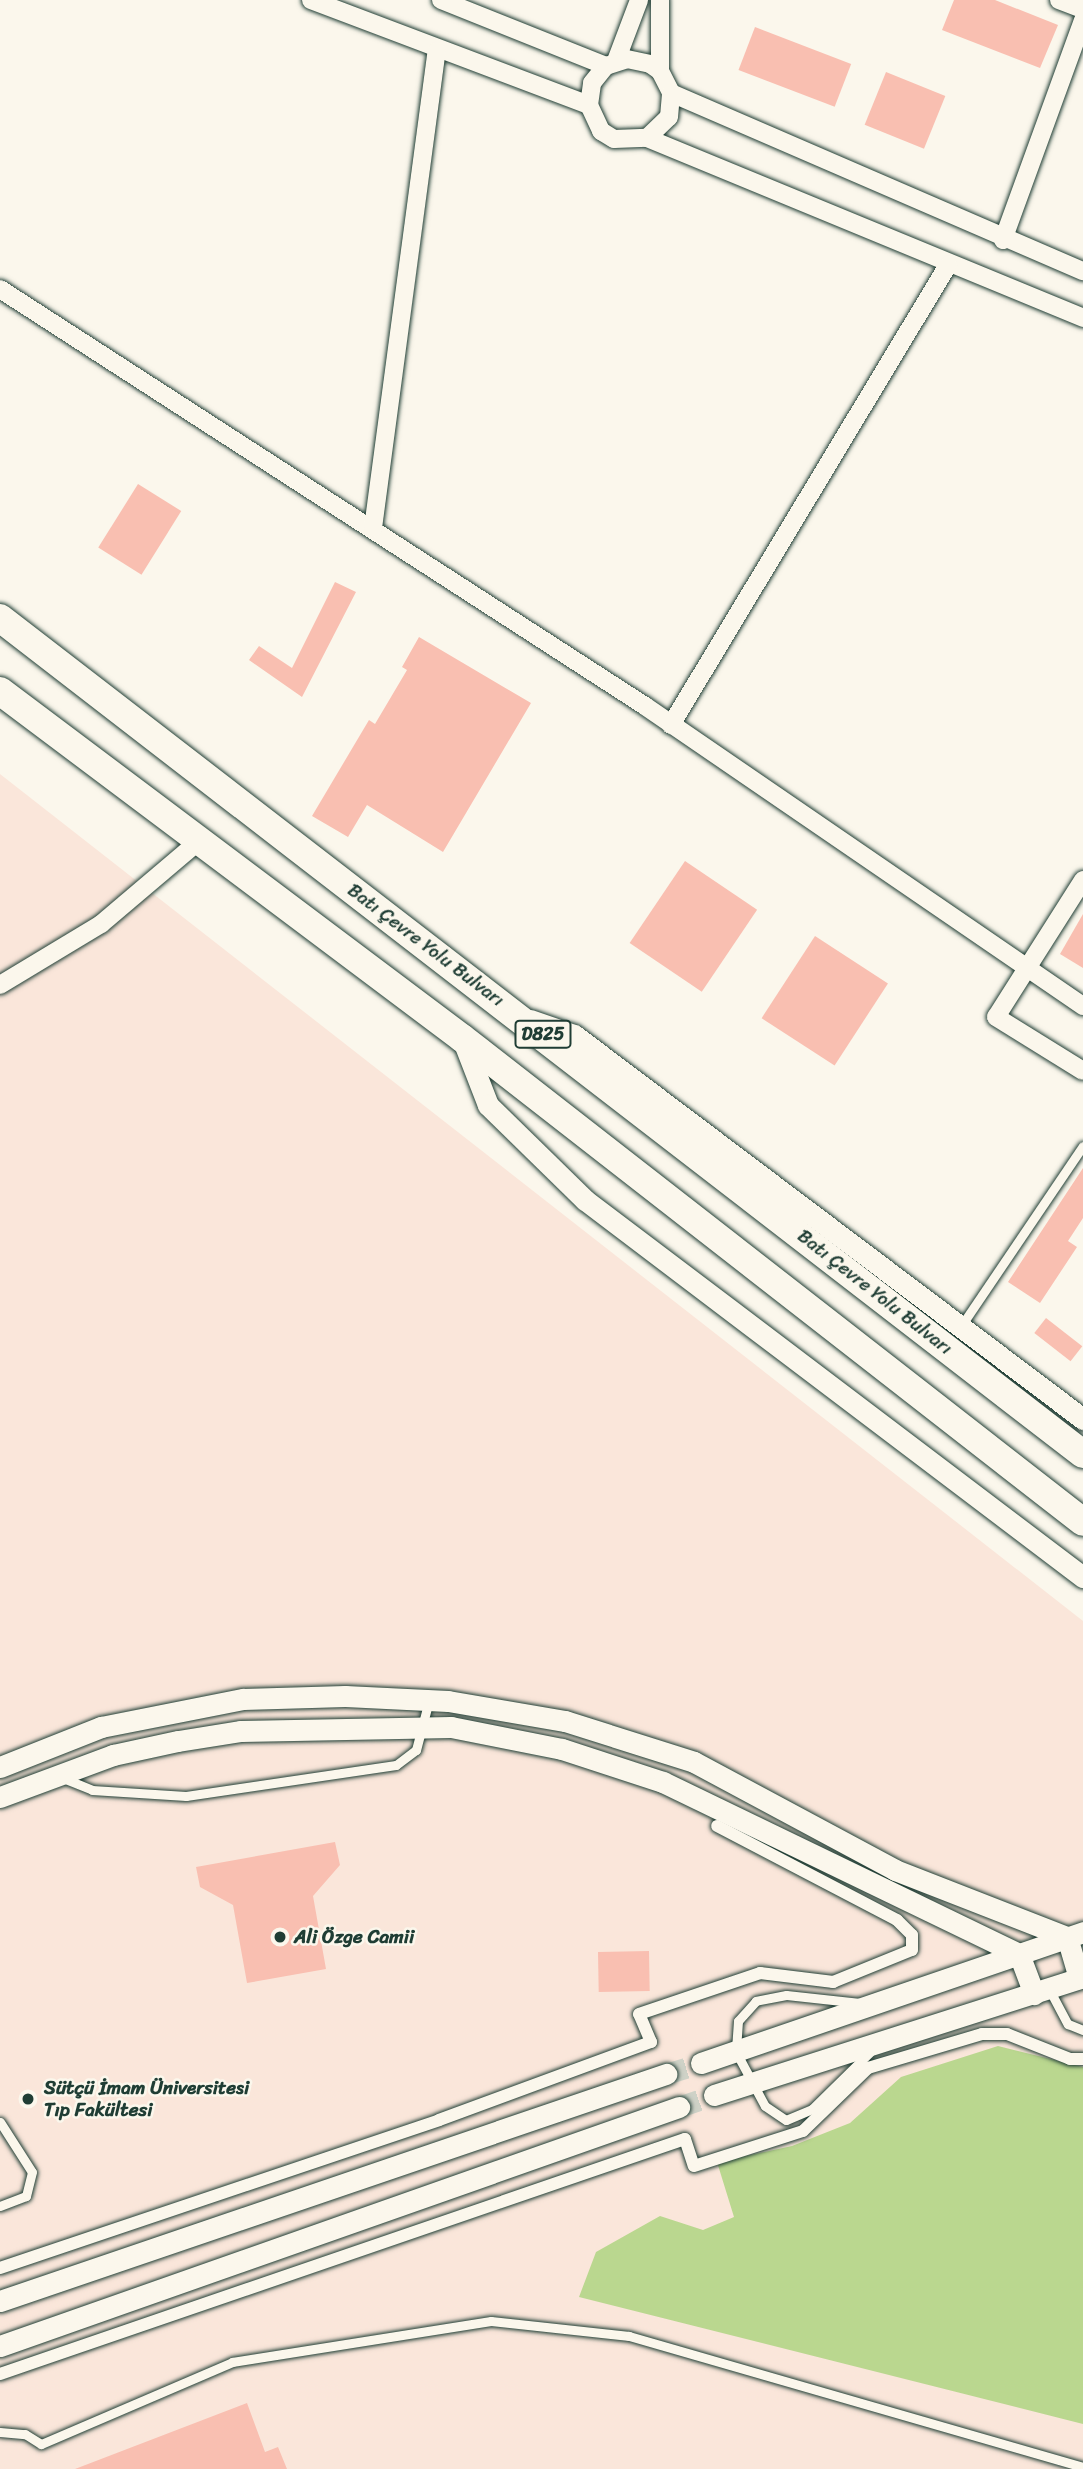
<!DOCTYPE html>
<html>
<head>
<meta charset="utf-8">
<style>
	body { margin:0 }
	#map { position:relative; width:1083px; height:2469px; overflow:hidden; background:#fbf7ec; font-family:Sriracha,sans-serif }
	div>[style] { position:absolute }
	.built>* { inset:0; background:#fae6da }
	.green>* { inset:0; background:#bad78f }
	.building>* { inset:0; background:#f9bfb1; transform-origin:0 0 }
	.tertiary-tunnel>* { height:21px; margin-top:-10.5px; transform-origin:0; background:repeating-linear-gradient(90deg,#cfd2c7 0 21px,transparent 0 31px) }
	.roads { filter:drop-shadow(0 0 2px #1f3d34) drop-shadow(0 0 2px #1f3d34) }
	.service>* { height:9px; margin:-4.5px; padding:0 4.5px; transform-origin:4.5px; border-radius:4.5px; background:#fbf7ec }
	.pedestrian>* { height:12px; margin:-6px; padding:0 6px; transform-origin:6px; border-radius:6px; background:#fbf7ec }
	.minor>* { height:18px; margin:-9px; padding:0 9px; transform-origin:9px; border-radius:9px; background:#fbf7ec }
	.tertiary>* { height:21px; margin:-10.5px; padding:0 10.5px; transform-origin:10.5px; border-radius:10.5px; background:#fbf7ec }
	.trunk>* { height:28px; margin:-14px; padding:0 14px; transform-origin:14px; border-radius:14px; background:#fbf7ec }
	.dots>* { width:19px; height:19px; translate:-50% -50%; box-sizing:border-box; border:4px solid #fbf7ec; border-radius:50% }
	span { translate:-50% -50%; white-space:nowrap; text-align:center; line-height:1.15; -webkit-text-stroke:5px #fbf7ec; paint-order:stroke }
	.shield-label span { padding:2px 5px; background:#fbf7ec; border:2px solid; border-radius:5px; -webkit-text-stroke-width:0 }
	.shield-label { font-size:18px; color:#1f3d34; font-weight:700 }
	.street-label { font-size:19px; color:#1f3d34 }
	.poi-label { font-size:19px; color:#1f3d34; font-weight:700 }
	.left { translate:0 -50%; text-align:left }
</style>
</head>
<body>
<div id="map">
	<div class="built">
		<div style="clip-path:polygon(0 774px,1083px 1621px,1083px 2469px,0 2469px)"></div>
	</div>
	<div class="green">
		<div style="clip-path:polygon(998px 2046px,1083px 2067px,1083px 2424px,579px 2297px,596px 2252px,660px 2216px,703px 2230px,734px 2217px,717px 2162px,792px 2146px,850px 2123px,901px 2077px)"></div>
	</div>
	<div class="building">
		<div style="clip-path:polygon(954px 0,995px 0,1058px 25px,1040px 68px,942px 30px)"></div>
		<div style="left:755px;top:27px;width:103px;height:46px;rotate:21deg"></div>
		<div style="left:886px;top:72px;width:64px;height:57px;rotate:22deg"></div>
		<div style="left:138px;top:484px;width:51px;height:75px;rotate:32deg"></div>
		<div style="clip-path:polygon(335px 582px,356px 592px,302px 697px,249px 660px,259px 646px,292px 668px)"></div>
		<div style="clip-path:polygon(419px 637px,531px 703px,443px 852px,367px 805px,348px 837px,312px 816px,369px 720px,375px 724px,407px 670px,402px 667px)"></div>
		<div style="left:685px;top:861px;width:87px;height:99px;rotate:34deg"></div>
		<div style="clip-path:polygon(1083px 914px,1083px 968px,1060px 954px)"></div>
		<div style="left:815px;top:936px;width:87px;height:98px;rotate:33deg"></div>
		<div style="clip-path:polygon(1083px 1168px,1083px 1218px,1068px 1241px,1077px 1247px,1040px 1303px,1008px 1282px)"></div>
		<div style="left:1046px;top:1318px;width:46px;height:19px;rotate:38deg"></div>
		<div style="clip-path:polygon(335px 1842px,340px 1865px,313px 1896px,326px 1969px,247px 1983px,233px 1905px,200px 1887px,196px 1867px)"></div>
		<div style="left:649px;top:1951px;width:40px;height:51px;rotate:89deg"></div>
		<div style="clip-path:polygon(247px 2403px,265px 2452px,278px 2447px,287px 2469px,75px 2469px)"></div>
	</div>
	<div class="tertiary-tunnel">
		<div style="left:666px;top:2074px;width:37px;rotate:-17deg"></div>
		<div style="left:679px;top:2107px;width:37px;rotate:-19deg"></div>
	</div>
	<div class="roads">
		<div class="service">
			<div style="left:961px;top:1326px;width:217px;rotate:-55.9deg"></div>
			<div style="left:63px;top:1778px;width:31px;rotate:22deg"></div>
			<div style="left:92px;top:1790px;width:94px;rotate:3.7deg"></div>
			<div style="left:186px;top:1796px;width:212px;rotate:-8.4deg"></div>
			<div style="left:396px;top:1765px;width:25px;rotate:-37deg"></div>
			<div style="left:416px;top:1750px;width:52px;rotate:-75.4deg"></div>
			<div style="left:1049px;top:1989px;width:40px;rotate:62deg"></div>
			<div style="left:1068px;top:2024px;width:16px;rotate:22deg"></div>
			<div style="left:860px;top:2003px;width:74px;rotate:-173.8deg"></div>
			<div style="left:786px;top:1995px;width:31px;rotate:169deg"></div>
			<div style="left:756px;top:2001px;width:27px;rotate:132deg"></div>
			<div style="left:738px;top:2021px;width:31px;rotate:94deg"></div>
			<div style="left:736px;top:2052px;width:61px;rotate:61.8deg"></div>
			<div style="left:765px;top:2106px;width:25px;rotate:34deg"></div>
			<div style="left:786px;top:2120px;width:28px;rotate:-23deg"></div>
			<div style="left:812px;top:2109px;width:81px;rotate:-44.5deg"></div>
			<div style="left:0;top:2122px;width:59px;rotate:57.4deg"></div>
			<div style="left:32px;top:2172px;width:25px;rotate:104deg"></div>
			<div style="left:26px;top:2196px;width:28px;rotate:159deg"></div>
			<div style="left:0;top:2432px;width:25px;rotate:5deg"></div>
			<div style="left:25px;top:2434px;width:19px;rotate:32deg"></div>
			<div style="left:41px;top:2444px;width:208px;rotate:-23.2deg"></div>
			<div style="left:232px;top:2362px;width:262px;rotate:-9deg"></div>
			<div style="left:491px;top:2321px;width:139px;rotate:6.2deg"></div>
			<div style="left:629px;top:2336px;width:473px;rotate:16.1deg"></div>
		</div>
		<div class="pedestrian">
			<div style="left:0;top:2268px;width:463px;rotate:-18.6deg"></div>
			<div style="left:439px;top:2120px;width:226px;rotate:-20.2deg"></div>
			<div style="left:651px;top:2042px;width:30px;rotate:-113deg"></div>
			<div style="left:639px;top:2014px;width:128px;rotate:-18.7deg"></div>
			<div style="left:760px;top:1973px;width:74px;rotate:7deg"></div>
			<div style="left:833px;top:1982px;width:85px;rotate:-22.1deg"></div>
			<div style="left:912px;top:1950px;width:15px;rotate:-90deg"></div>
			<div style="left:912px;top:1935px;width:21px;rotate:-135deg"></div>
			<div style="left:897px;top:1920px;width:203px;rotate:-152.4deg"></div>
			<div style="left:0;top:2374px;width:724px;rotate:-18.94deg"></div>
			<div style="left:685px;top:2139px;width:28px;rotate:72deg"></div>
			<div style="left:694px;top:2166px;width:114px;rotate:-17.8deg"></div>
			<div style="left:803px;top:2131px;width:91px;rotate:-44.1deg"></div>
			<div style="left:868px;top:2068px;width:119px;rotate:-16.6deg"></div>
			<div style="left:982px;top:2034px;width:25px"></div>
			<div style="left:1007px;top:2034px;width:68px;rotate:21.6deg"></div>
			<div style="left:1070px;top:2059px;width:13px"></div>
		</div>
		<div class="minor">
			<div style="left:311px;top:0;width:297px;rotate:20.7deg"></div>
			<div style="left:589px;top:105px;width:29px;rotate:65deg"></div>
			<div style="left:601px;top:131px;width:15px;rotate:32deg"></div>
			<div style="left:614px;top:139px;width:33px;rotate:-2deg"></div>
			<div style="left:647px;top:138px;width:472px;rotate:22.4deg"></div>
			<div style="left:441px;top:0;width:178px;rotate:21.8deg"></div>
			<div style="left:606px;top:66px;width:22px;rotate:-18deg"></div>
			<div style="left:627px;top:59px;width:24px;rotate:12deg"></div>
			<div style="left:650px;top:64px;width:12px;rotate:35deg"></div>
			<div style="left:660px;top:71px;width:25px;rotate:63deg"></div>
			<div style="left:671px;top:93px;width:449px;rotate:23.4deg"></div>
			<div style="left:660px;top:0;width:71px;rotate:90deg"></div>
			<div style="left:1059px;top:0;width:26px;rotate:21deg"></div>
			<div style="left:616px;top:61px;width:65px;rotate:-69.3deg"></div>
			<div style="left:589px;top:105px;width:22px;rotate:-82deg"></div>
			<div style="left:592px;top:83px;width:22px;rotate:-51deg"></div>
			<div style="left:647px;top:138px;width:30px;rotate:-44deg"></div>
			<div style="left:669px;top:117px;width:24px;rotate:-85deg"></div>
			<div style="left:1003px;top:240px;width:234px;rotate:-70deg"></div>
			<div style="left:0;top:289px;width:768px;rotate:32.88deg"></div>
			<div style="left:645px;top:706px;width:531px;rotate:34.41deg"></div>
			<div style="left:373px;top:528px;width:481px;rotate:-82.4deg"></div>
			<div style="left:671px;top:725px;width:537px;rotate:-58.94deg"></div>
			<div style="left:1083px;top:880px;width:162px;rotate:122.4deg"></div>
			<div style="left:996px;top:1017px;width:102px;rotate:31.8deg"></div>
			<div style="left:0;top:985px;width:118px;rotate:-31.1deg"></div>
			<div style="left:101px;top:924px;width:130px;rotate:-40.3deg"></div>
		</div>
		<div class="tertiary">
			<div style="left:530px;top:1020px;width:46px;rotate:18.8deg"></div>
			<div style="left:574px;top:1035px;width:638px;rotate:37.03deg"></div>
			<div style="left:462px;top:1038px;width:72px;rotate:68.8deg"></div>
			<div style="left:488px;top:1105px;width:136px;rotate:44.4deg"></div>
			<div style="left:585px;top:1200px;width:625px;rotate:37.13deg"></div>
			<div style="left:0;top:1767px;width:109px;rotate:-21.6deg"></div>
			<div style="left:101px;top:1727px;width:145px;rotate:-11.2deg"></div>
			<div style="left:243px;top:1699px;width:102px;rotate:-1.7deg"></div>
			<div style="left:345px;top:1696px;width:103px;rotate:2.8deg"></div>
			<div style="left:448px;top:1701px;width:119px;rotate:9.7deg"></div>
			<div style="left:565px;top:1721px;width:135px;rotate:17.6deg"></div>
			<div style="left:694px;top:1762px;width:228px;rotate:28.2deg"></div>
			<div style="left:895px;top:1870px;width:185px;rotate:21.3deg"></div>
			<div style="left:1067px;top:1937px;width:43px;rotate:73.7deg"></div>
			<div style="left:0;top:1797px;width:121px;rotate:-20.4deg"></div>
			<div style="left:113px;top:1755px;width:66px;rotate:-12.2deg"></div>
			<div style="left:178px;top:1741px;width:64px;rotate:-9deg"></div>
			<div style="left:241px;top:1731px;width:210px;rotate:-1.1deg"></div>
			<div style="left:451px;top:1727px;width:113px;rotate:11.2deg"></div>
			<div style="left:562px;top:1749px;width:106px;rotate:18.1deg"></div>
			<div style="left:663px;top:1782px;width:395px;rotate:25.8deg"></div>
			<div style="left:1019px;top:1954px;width:43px;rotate:69.4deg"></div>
			<div style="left:701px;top:2063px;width:404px;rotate:-18.9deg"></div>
			<div style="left:714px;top:2095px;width:387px;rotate:-17.7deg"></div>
			<div style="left:0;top:2301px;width:704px;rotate:-18.82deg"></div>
			<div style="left:0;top:2346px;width:720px;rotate:-19.39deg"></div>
		</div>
		<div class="trunk">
			<div style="left:0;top:618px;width:1368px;rotate:37.67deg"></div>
			<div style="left:0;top:691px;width:578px;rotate:36.91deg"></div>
			<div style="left:462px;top:1038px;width:787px;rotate:37.93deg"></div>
		</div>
	</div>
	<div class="dots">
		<div style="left:280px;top:1937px;background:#1f3d34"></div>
		<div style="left:28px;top:2099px;background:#1f3d34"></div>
	</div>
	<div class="shield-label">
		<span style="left:543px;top:1034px">D825</span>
	</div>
	<div class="street-label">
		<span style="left:426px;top:945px;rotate:37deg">Batı Çevre Yolu Bulvarı</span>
		<span style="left:875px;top:1292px;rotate:38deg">Batı Çevre Yolu Bulvarı</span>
	</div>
	<div class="poi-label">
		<span class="left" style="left:294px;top:1937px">Ali Özge Camii</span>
		<span class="left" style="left:44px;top:2099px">Sütçü İmam Üniversitesi<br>Tıp Fakültesi</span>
	</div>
</div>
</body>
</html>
